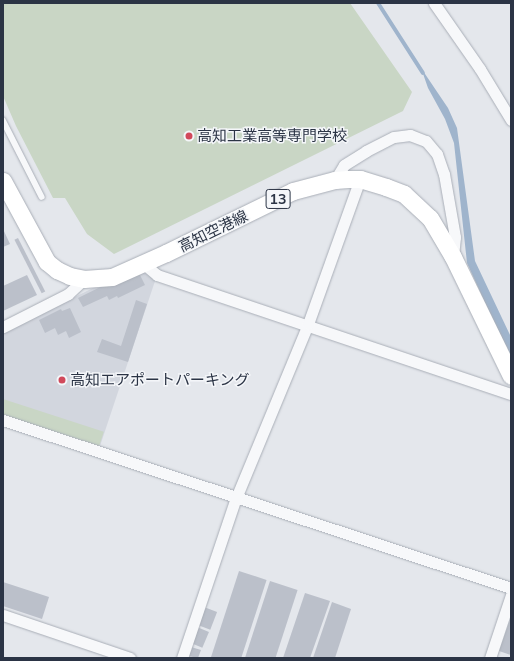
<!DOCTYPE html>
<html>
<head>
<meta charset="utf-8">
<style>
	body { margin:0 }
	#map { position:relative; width:514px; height:661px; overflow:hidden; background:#e4e7ec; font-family:Mulish,"Noto Sans JP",sans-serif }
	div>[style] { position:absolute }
	.built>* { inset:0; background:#d2d6de }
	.green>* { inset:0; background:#c9d6c5; transform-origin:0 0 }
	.water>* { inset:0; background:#9fb4cc }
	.stream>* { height:4px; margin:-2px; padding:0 2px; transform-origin:2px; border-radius:2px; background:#9fb4cc }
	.building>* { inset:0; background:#bbc0ca; transform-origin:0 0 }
	.roads { filter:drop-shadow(0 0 1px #a9aeb7) drop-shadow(0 0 1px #a9aeb7) }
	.service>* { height:5.5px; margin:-2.75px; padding:0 2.75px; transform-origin:2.75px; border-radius:2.75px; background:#f7f8fa }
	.minor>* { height:11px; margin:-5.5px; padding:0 5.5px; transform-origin:5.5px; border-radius:5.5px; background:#f7f8fa }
	.primary>* { height:17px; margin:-8.5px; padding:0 8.5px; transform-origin:8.5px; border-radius:8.5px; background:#fff }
	.dots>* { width:11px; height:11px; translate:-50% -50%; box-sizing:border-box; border:2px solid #f4f6f9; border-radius:50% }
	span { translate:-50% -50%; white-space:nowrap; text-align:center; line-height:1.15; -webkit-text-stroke:3px #f4f6f9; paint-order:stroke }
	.shield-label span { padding:1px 3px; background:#f4f6f9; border:1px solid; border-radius:3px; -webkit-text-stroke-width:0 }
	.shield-label { font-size:14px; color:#2b3445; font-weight:700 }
	.poi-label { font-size:15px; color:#2b3445 }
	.left { translate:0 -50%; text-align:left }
	.street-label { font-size:15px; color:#2b3445 }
	.frame { position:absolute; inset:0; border:4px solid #2b3445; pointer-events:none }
</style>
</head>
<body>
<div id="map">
	<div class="built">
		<div style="clip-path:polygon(133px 268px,156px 278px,100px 446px,3px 414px,3px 333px)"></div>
	</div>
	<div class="green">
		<div style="clip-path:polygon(3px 3px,350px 3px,412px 92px,403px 111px,114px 254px,87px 234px,65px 198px,53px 198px,16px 126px,3px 96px)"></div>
		<div style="left:3px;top:399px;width:106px;height:15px;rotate:18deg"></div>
	</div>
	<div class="water">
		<div style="clip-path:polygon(421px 68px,448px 108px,457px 128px,475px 261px,511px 337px,511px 360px,467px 263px,454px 143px,445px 119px,428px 88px)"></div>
	</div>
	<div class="stream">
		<div style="left:378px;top:3px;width:83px;rotate:57.3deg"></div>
	</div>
	<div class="building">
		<div style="clip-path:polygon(3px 229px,10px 244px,3px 247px)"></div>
		<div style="left:18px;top:238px;width:60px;height:4px;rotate:63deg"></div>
		<div style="clip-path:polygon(137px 269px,145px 285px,118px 298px,117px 296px,109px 300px,107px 296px,83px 307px,78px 298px)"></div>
		<div style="clip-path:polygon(27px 275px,37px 295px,3px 311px,3px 286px)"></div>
		<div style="clip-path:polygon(136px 300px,147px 304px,128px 362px,97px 352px,102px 339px,121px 346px)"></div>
		<div style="clip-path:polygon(70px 308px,81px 332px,69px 338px,66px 331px,58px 335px,55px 328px,45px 333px,39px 320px,61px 309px,62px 311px)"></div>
		<div style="left:239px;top:571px;width:29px;height:92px;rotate:18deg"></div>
		<div style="left:270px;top:581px;width:29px;height:81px;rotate:18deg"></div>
		<div style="clip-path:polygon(3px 582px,49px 597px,42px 619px,3px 606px)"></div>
		<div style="clip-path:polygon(305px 593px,330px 601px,310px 658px,283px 658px)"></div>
		<div style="clip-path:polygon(332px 602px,351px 609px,335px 658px,313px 658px)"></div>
		<div style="left:204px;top:607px;width:14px;height:19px;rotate:21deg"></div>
		<div style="clip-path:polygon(511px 617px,511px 655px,499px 651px)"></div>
		<div style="left:197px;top:627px;width:13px;height:17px;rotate:23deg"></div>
		<div style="clip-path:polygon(191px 647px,201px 650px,198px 658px,188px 656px)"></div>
	</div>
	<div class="roads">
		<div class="service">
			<div style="left:3px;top:120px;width:86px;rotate:63.1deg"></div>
		</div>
		<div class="minor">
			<div style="left:434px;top:3px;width:80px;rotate:55.1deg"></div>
			<div style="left:480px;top:69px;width:60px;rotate:58.7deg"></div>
			<div style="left:335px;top:180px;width:17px;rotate:-59deg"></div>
			<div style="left:344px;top:165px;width:26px;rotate:-32deg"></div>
			<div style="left:366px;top:151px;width:31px;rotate:-27deg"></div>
			<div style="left:394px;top:137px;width:16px;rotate:-7deg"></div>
			<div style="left:410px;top:135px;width:17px;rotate:21deg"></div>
			<div style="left:426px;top:141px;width:17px;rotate:50deg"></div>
			<div style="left:437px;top:154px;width:21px;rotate:71deg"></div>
			<div style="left:444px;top:174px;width:64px;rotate:80.1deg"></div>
			<div style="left:455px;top:237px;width:20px;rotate:96deg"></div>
			<div style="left:144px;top:264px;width:17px;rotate:40deg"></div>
			<div style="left:157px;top:275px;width:373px;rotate:18.6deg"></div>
			<div style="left:3px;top:327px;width:73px;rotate:-26.9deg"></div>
			<div style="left:68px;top:294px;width:22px;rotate:-43deg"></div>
			<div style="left:3px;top:420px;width:535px;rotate:18.3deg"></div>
			<div style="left:3px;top:615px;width:134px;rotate:18.7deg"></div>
			<div style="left:182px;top:658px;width:169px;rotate:-71.4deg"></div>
			<div style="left:236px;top:498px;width:188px;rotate:-67.5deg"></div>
			<div style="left:308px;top:324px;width:154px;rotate:-70.3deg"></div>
			<div style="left:490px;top:658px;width:66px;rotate:-71.6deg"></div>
		</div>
		<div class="primary">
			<div style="left:3px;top:181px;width:92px;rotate:61.5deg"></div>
			<div style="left:47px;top:262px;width:13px;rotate:39deg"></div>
			<div style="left:57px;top:270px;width:14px;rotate:25deg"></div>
			<div style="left:70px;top:276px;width:14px;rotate:12deg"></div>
			<div style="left:84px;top:279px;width:28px;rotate:-4deg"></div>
			<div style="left:112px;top:277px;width:59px;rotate:-24deg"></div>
			<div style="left:166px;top:253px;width:141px;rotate:-26deg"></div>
			<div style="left:293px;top:191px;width:43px;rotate:-14.7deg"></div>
			<div style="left:335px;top:180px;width:13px;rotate:-4deg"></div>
			<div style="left:348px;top:179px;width:12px"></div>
			<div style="left:360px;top:179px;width:27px;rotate:17deg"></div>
			<div style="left:386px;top:187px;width:19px;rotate:21deg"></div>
			<div style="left:404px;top:194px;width:35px;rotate:43deg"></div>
			<div style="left:430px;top:218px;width:45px;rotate:59.5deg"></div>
			<div style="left:453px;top:257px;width:132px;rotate:64deg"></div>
		</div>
	</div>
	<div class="dots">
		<div style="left:189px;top:136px;background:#d1495b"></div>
		<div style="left:62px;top:380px;background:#d1495b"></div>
	</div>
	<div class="shield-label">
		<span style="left:278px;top:199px">13</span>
	</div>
	<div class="poi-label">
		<span class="left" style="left:197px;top:136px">高知工業高等専門学校</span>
		<span class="left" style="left:70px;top:380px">高知エアポートパーキング</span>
	</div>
	<div class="street-label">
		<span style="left:213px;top:231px;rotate:-26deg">高知空港線</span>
	</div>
	<div class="frame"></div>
</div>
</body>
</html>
